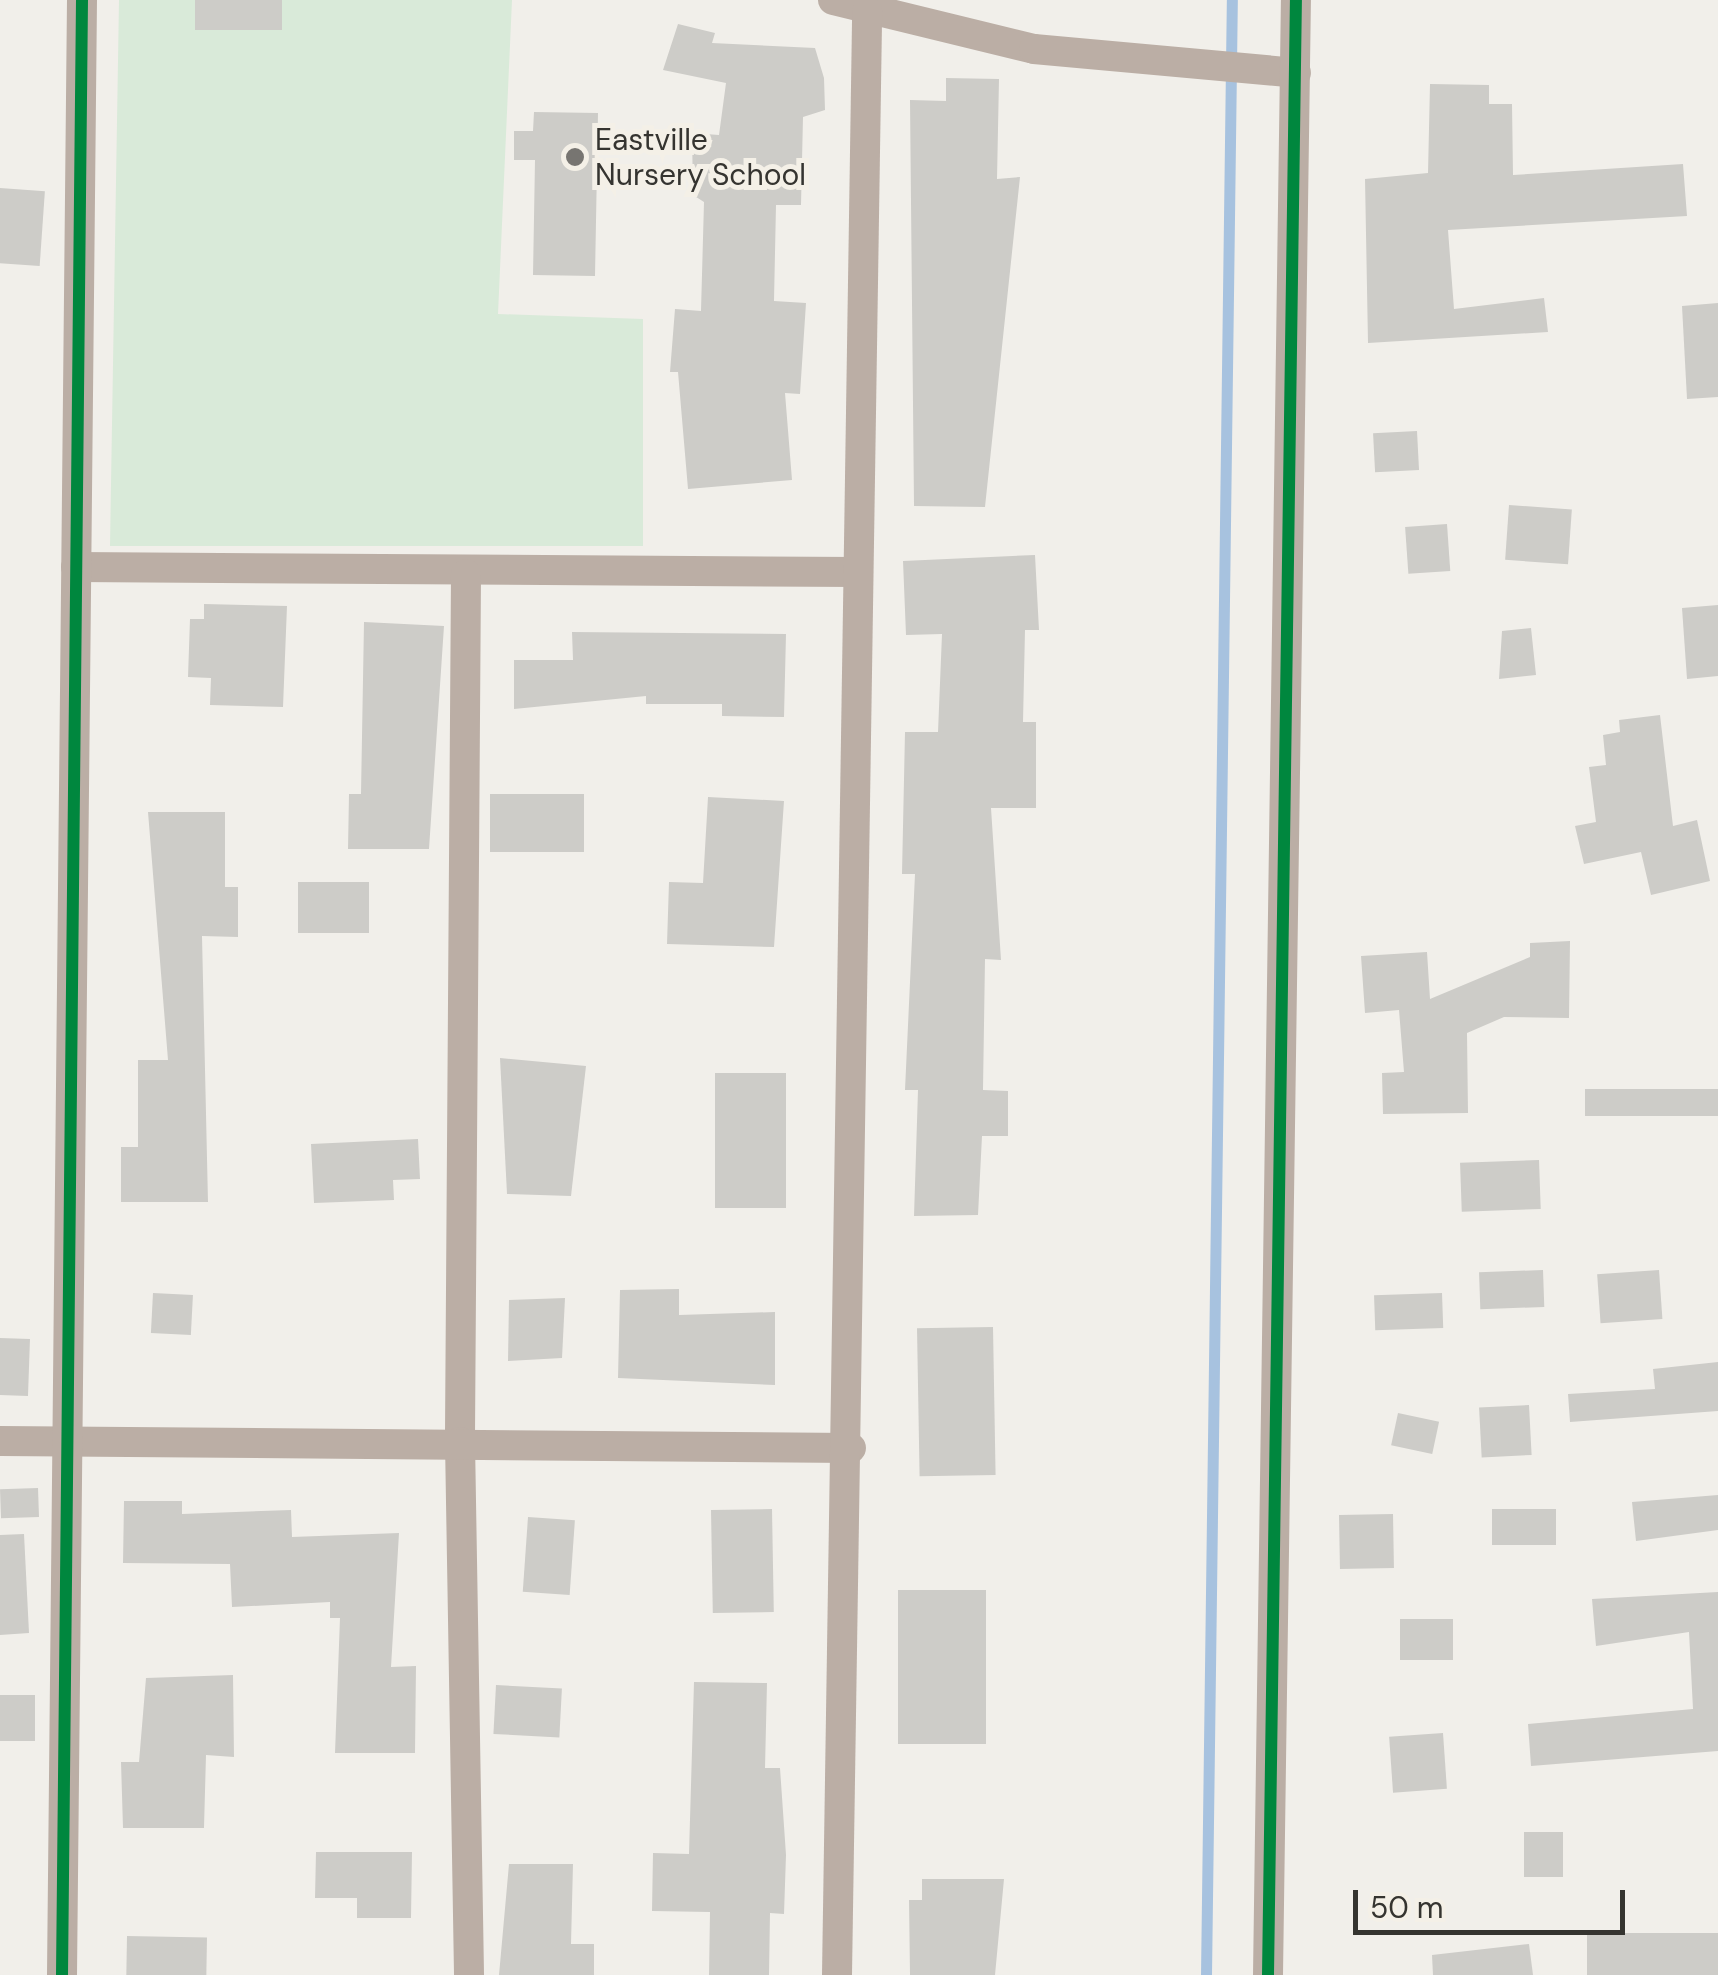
<!DOCTYPE html>
<html>
<head>
<meta charset="utf-8">
<style>
	body { margin:0 }
	#map { position:relative; width:1718px; height:1975px; overflow:hidden; background:#f1efea; font-family:"DM Sans",sans-serif }
	div>[style] { position:absolute }
	.green>* { inset:0; background:#d9ead9 }
	.stream>* { height:11px; margin:-5.5px; padding:0 5.5px; transform-origin:5.5px; border-radius:5.5px; background:#a7c2df }
	.building>* { inset:0; background:#cdccc8; transform-origin:0 0 }
	.street>* { height:30px; margin:-15px; padding:0 15px; transform-origin:15px; border-radius:15px; background:#bbaea5 }
	.cycleway>* { height:12px; margin:-6px; padding:0 6px; transform-origin:6px; border-radius:6px; background:#00873e }
	.dots>* { width:28px; height:28px; translate:-50% -50%; box-sizing:border-box; border:5px solid #f4f0e7; border-radius:50% }
	span { translate:-50% -50%; white-space:nowrap; text-align:center; line-height:1.15; -webkit-text-stroke:10px #f4f0e7; paint-order:stroke }
	.poi-label { font-size:30px; color:#353430 }
	.left { translate:0 -50%; text-align:left }
	.scale { position:absolute; left:1353px; top:1890px; width:272px; height:45px; box-sizing:border-box; border:5px solid #353430; border-top:0; padding-left:12px; font-size:30px; line-height:35px; white-space:nowrap; color:#353430; -webkit-text-stroke:8px #f4f0e7; paint-order:stroke }
</style>
</head>
<body>
<div id="map">
	<div class="green">
		<div style="clip-path:polygon(119px 0,512px 0,498px 314px,643px 319px,643px 546px,110px 546px)"></div>
	</div>
	<div class="stream">
		<div style="left:1206px;top:1975px;width:1975px;rotate:-89.25deg"></div>
	</div>
	<div class="building">
		<div style="left:195px;top:0;width:87px;height:30px"></div>
		<div style="clip-path:polygon(678px 24px,715px 33px,712px 43px,815px 48px,824px 78px,825px 110px,803px 117px,801px 205px,776px 205px,774px 301px,806px 303px,800px 394px,785px 393px,792px 480px,688px 489px,678px 372px,670px 372px,675px 309px,701px 311px,704px 202px,693px 195px,692px 133px,719px 135px,726px 83px,663px 70px)"></div>
		<div style="clip-path:polygon(946px 78px,999px 79px,997px 179px,1020px 177px,985px 507px,914px 506px,910px 100px,946px 101px)"></div>
		<div style="clip-path:polygon(1430px 84px,1489px 85px,1489px 104px,1512px 104px,1513px 175px,1683px 164px,1687px 216px,1448px 230px,1454px 309px,1544px 298px,1548px 332px,1368px 343px,1365px 179px,1428px 173px)"></div>
		<div style="clip-path:polygon(534px 112px,598px 113px,595px 276px,533px 275px,535px 160px,514px 160px,514px 131px,533px 131px)"></div>
		<div style="left:0;top:188px;width:45px;height:75px;rotate:4deg"></div>
		<div style="clip-path:polygon(1718px 303px,1718px 397px,1687px 399px,1682px 306px)"></div>
		<div style="left:1417px;top:431px;width:39px;height:44px;rotate:87deg"></div>
		<div style="left:1509px;top:505px;width:63px;height:55px;rotate:4deg"></div>
		<div style="left:1447px;top:524px;width:47px;height:42px;rotate:86deg"></div>
		<div style="clip-path:polygon(1035px 555px,1039px 630px,1025px 630px,1023px 722px,1036px 722px,1036px 808px,991px 808px,1001px 960px,985px 959px,983px 1090px,1008px 1091px,1008px 1136px,982px 1136px,978px 1215px,914px 1216px,918px 1090px,905px 1090px,915px 874px,902px 874px,905px 732px,938px 732px,942px 634px,906px 635px,903px 561px)"></div>
		<div style="clip-path:polygon(204px 604px,287px 606px,283px 707px,210px 705px,211px 678px,188px 677px,190px 619px,204px 619px)"></div>
		<div style="clip-path:polygon(1718px 605px,1718px 676px,1687px 679px,1682px 608px)"></div>
		<div style="clip-path:polygon(364px 622px,444px 626px,429px 849px,348px 849px,349px 794px,361px 794px)"></div>
		<div style="clip-path:polygon(1531px 628px,1536px 675px,1499px 679px,1502px 631px)"></div>
		<div style="clip-path:polygon(572px 632px,786px 634px,784px 717px,722px 716px,722px 704px,646px 704px,646px 696px,514px 709px,514px 660px,573px 660px)"></div>
		<div style="clip-path:polygon(1660px 715px,1673px 826px,1697px 820px,1710px 881px,1651px 895px,1641px 852px,1584px 864px,1575px 826px,1596px 822px,1589px 767px,1606px 765px,1603px 735px,1620px 732px,1619px 720px)"></div>
		<div style="left:490px;top:794px;width:94px;height:58px"></div>
		<div style="clip-path:polygon(708px 797px,784px 801px,774px 947px,667px 944px,669px 882px,703px 883px)"></div>
		<div style="clip-path:polygon(148px 812px,225px 812px,225px 887px,238px 887px,238px 937px,202px 936px,208px 1202px,121px 1202px,121px 1147px,138px 1147px,138px 1060px,168px 1060px)"></div>
		<div style="left:298px;top:882px;width:71px;height:51px"></div>
		<div style="clip-path:polygon(1570px 941px,1569px 1018px,1504px 1017px,1467px 1033px,1468px 1113px,1383px 1114px,1382px 1073px,1404px 1072px,1399px 1010px,1365px 1013px,1361px 956px,1427px 952px,1430px 999px,1530px 957px,1530px 943px)"></div>
		<div style="clip-path:polygon(500px 1058px,586px 1066px,571px 1196px,507px 1194px)"></div>
		<div style="left:786px;top:1073px;width:135px;height:71px;rotate:90deg"></div>
		<div style="left:1718px;top:1089px;width:27px;height:133px;rotate:90deg"></div>
		<div style="clip-path:polygon(418px 1139px,420px 1179px,393px 1180px,394px 1200px,314px 1203px,311px 1144px)"></div>
		<div style="left:1539px;top:1160px;width:49px;height:79px;rotate:88deg"></div>
		<div style="left:1543px;top:1270px;width:37px;height:64px;rotate:88deg"></div>
		<div style="left:1659px;top:1270px;width:49px;height:62px;rotate:86deg"></div>
		<div style="clip-path:polygon(679px 1289px,679px 1315px,775px 1312px,775px 1385px,618px 1378px,620px 1290px)"></div>
		<div style="left:153px;top:1293px;width:40px;height:40px;rotate:3deg"></div>
		<div style="left:1442px;top:1293px;width:35px;height:68px;rotate:88deg"></div>
		<div style="clip-path:polygon(565px 1298px,562px 1358px,508px 1361px,509px 1300px)"></div>
		<div style="left:993px;top:1327px;width:148px;height:76px;rotate:89deg"></div>
		<div style="left:0;top:1338px;width:30px;height:57px;rotate:2deg"></div>
		<div style="clip-path:polygon(1718px 1362px,1718px 1411px,1570px 1422px,1568px 1394px,1655px 1389px,1653px 1369px)"></div>
		<div style="left:1529px;top:1405px;width:50px;height:50px;rotate:87deg"></div>
		<div style="left:1398px;top:1413px;width:42px;height:33px;rotate:12deg"></div>
		<div style="left:38px;top:1488px;width:29px;height:38px;rotate:88deg"></div>
		<div style="clip-path:polygon(1718px 1495px,1718px 1530px,1636px 1541px,1632px 1502px)"></div>
		<div style="clip-path:polygon(124px 1501px,182px 1501px,182px 1514px,291px 1510px,292px 1537px,399px 1533px,391px 1667px,416px 1666px,415px 1753px,335px 1753px,340px 1618px,330px 1618px,330px 1602px,232px 1607px,230px 1564px,123px 1563px)"></div>
		<div style="left:772px;top:1509px;width:103px;height:61px;rotate:89deg"></div>
		<div style="left:1556px;top:1509px;width:36px;height:64px;rotate:90deg"></div>
		<div style="left:1393px;top:1514px;width:54px;height:54px;rotate:89deg"></div>
		<div style="left:528px;top:1517px;width:47px;height:75px;rotate:4deg"></div>
		<div style="clip-path:polygon(24px 1534px,29px 1633px,0 1635px,0 1535px)"></div>
		<div style="left:898px;top:1590px;width:88px;height:154px"></div>
		<div style="clip-path:polygon(1718px 1592px,1718px 1751px,1531px 1766px,1528px 1724px,1693px 1709px,1689px 1632px,1596px 1646px,1592px 1599px)"></div>
		<div style="left:1400px;top:1619px;width:53px;height:41px"></div>
		<div style="clip-path:polygon(233px 1675px,234px 1757px,206px 1755px,204px 1828px,123px 1828px,121px 1762px,139px 1762px,146px 1678px)"></div>
		<div style="clip-path:polygon(694px 1682px,767px 1683px,765px 1768px,780px 1768px,786px 1855px,784px 1914px,770px 1913px,769px 1975px,709px 1975px,710px 1912px,652px 1911px,653px 1853px,689px 1854px)"></div>
		<div style="left:496px;top:1685px;width:66px;height:49px;rotate:3deg"></div>
		<div style="left:35px;top:1695px;width:46px;height:35px;rotate:90deg"></div>
		<div style="left:1443px;top:1733px;width:56px;height:54px;rotate:86deg"></div>
		<div style="left:1524px;top:1832px;width:39px;height:45px"></div>
		<div style="clip-path:polygon(316px 1852px,412px 1852px,411px 1918px,357px 1918px,357px 1898px,315px 1898px)"></div>
		<div style="clip-path:polygon(509px 1864px,573px 1864px,571px 1944px,594px 1944px,594px 1975px,499px 1975px)"></div>
		<div style="clip-path:polygon(922px 1879px,1004px 1879px,995px 1975px,910px 1975px,909px 1900px,922px 1900px)"></div>
		<div style="left:1718px;top:1933px;width:42px;height:131px;rotate:90deg"></div>
		<div style="left:127px;top:1936px;width:80px;height:39px;rotate:1deg"></div>
		<div style="clip-path:polygon(1529px 1944px,1533px 1975px,1433px 1975px,1432px 1955px)"></div>
	</div>
	<div class="street">
		<div style="left:833px;top:0;width:207px;rotate:13.7deg"></div>
		<div style="left:1034px;top:49px;width:263px;rotate:5.2deg"></div>
		<div style="left:76px;top:567px;width:782px;rotate:0.37deg"></div>
		<div style="left:466px;top:574px;width:868px;rotate:90.4deg"></div>
		<div style="left:460px;top:1442px;width:533px;rotate:89.03deg"></div>
		<div style="left:0;top:1441px;width:851px;rotate:0.47deg"></div>
		<div style="left:62px;top:1975px;width:1975px;rotate:-89.42deg"></div>
		<div style="left:837px;top:1975px;width:1964px;rotate:-89.12deg"></div>
		<div style="left:1268px;top:1975px;width:1975px;rotate:-89.19deg"></div>
	</div>
	<div class="cycleway">
		<div style="left:62px;top:1975px;width:1975px;rotate:-89.42deg"></div>
		<div style="left:1268px;top:1975px;width:1975px;rotate:-89.19deg"></div>
	</div>
	<div class="dots">
		<div style="left:575px;top:157px;background:#777571"></div>
	</div>
	<div class="poi-label">
		<span class="left" style="left:595px;top:157px">Eastville<br>Nursery School</span>
	</div>
	<div class="scale">50 m</div>
</div>
</body>
</html>
